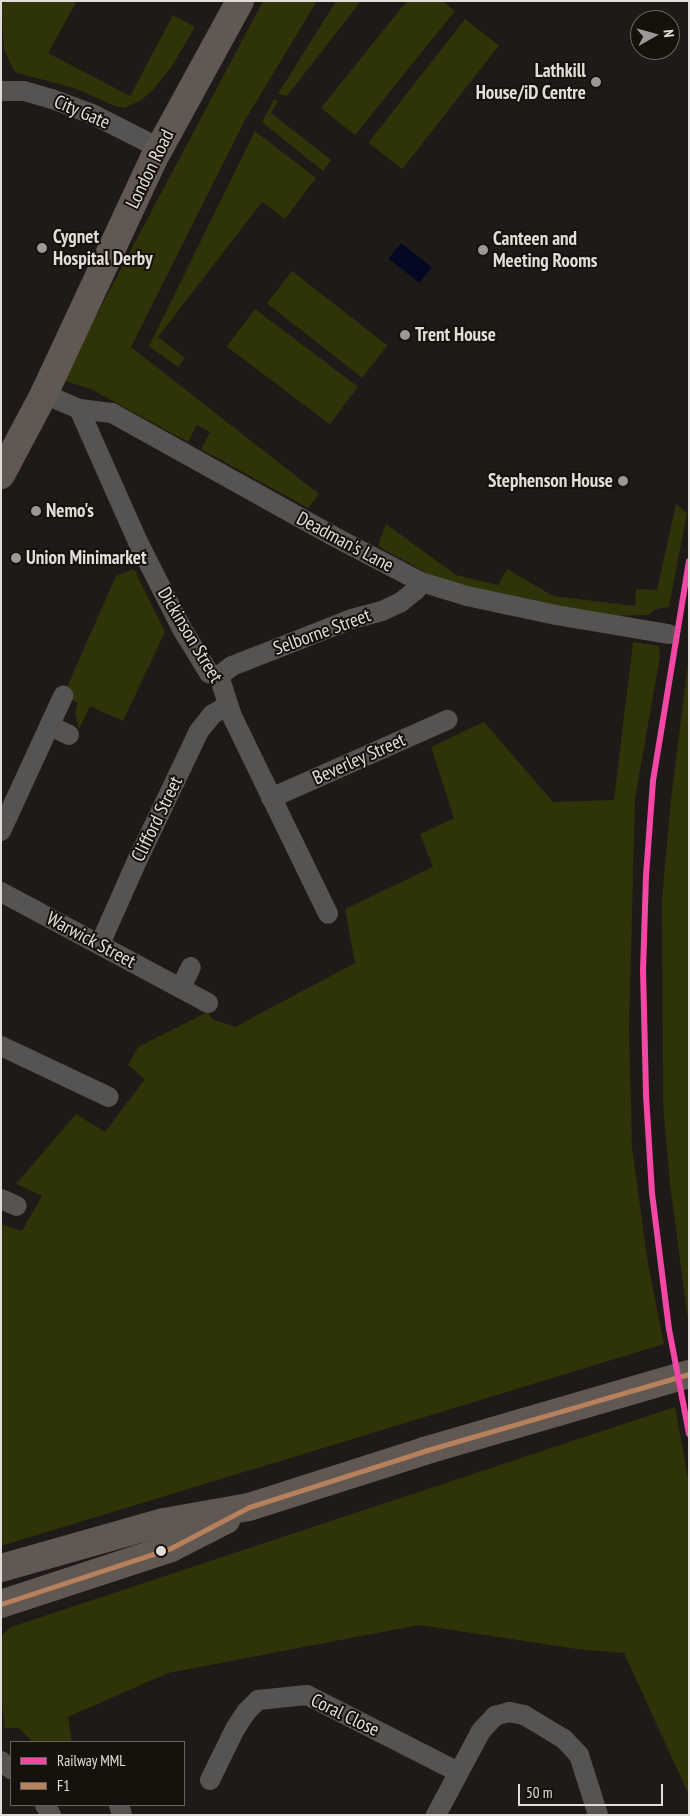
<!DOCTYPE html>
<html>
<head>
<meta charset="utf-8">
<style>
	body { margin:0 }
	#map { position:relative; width:690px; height:1816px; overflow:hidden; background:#1d1a18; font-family:"PT Sans Narrow",sans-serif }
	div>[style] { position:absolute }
	.green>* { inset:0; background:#2f3308; transform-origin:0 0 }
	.water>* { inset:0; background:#030923; transform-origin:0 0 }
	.minor>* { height:20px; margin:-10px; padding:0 10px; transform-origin:10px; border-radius:10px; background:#565452 }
	.primary>* { height:28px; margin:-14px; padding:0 14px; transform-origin:14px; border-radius:14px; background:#615854 }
	.bus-1>* { height:5px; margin:-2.5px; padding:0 2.5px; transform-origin:2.5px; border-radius:2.5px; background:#b6815c }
	.rail-1>* { height:6px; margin:-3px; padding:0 3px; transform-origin:3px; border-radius:3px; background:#f346a5 }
	.dots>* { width:14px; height:14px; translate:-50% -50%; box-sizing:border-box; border:2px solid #17110c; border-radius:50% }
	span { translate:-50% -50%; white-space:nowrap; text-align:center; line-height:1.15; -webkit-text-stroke:4px #17110c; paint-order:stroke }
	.poi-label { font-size:19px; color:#e1ddd9; font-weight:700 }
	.right { translate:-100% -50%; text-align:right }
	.left { translate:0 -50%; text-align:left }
	.street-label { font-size:19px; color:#e1ddd9 }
	.frame { position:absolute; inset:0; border:2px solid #e1ddd9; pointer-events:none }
	.legend { position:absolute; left:10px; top:1741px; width:175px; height:65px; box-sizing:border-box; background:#17110c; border:1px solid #68635e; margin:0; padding:6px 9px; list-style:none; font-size:15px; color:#e1ddd9 }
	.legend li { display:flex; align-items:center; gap:10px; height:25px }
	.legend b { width:25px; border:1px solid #68635e }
	.north { position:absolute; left:630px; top:10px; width:50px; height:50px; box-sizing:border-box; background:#17110c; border:1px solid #68635e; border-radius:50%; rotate:83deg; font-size:14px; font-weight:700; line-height:20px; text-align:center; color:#e1ddd9 }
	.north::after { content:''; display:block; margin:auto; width:18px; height:22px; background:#9c9995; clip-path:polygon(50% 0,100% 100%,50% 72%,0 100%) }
	.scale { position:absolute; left:518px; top:1784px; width:145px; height:22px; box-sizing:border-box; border:2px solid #e1ddd9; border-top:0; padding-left:6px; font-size:15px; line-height:18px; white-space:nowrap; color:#e1ddd9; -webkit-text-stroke:4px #17110c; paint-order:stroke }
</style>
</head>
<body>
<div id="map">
	<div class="green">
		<div style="clip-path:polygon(1px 1px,77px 1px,48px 53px,130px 96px,173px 15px,195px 27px,172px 66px,151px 92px,140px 101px,124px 108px,115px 106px,74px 88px,17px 73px,13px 69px,4px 49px)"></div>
		<div style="clip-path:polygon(263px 1px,317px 1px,245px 120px,131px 347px,319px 494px,308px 508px,201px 449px,210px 432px,197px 425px,188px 442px,91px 389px,62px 380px)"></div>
		<div style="clip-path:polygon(336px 1px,361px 1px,287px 96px,278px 94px)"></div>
		<div style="clip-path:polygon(407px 1px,443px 1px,455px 11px,355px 135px,321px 108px)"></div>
		<div style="left:465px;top:19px;width:43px;height:157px;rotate:38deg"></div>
		<div style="clip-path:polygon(274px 99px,278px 101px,271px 113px,331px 160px,323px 171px,262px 122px)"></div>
		<div style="clip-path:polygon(255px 131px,316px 178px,285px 219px,262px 202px,158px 337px,185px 358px,178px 367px,149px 346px)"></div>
		<div style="left:292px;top:271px;width:121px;height:41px;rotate:38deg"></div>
		<div style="left:255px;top:309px;width:129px;height:47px;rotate:37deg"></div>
		<div style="clip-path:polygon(676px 504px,687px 513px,669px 607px,656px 609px,648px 615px,609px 616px,502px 595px,441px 581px,378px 546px,386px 524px,456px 575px,498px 585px,507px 569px,553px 596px,635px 606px,636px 589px,657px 590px)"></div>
		<div style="clip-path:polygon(134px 569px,165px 632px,123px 721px,90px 706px,79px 729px,75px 712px,78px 703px,63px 696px,116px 576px)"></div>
		<div style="clip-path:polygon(633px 642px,659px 646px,660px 656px,635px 799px,629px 1028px,632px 1147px,648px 1264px,664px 1344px,1px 1546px,1px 1224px,22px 1231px,42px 1196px,16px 1184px,76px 1114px,105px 1132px,145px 1079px,128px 1065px,138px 1047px,208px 1012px,212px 1019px,235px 1027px,355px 963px,345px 909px,433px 867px,420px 834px,454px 818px,431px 747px,484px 722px,553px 802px,614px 800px)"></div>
		<div style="clip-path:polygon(689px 655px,689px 1328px,670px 1184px,663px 1104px,662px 899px,671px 799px)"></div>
		<div style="clip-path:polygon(675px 1407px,689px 1483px,689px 1795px,624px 1653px,577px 1649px,419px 1625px,168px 1673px,68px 1717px,72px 1742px,33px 1742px,19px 1728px,5px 1728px,1px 1697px,1px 1636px,11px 1627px)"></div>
	</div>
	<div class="water">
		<div style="left:401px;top:243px;width:39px;height:20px;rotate:38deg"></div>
	</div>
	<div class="minor">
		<div style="left:1px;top:91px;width:23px"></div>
		<div style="left:24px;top:91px;width:29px;rotate:16deg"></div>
		<div style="left:52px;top:99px;width:43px;rotate:20.6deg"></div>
		<div style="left:92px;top:114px;width:75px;rotate:26.9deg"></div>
		<div style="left:44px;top:394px;width:38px;rotate:23deg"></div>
		<div style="left:79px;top:409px;width:33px;rotate:7deg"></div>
		<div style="left:112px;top:413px;width:251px;rotate:29.1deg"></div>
		<div style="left:331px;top:535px;width:102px;rotate:27.6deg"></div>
		<div style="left:421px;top:582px;width:48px;rotate:16.9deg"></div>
		<div style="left:467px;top:596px;width:91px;rotate:12.1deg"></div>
		<div style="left:556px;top:615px;width:114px;rotate:9.6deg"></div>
		<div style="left:79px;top:409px;width:145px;rotate:66.1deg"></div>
		<div style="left:138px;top:542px;width:97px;rotate:63.2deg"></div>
		<div style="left:182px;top:629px;width:52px;rotate:58.5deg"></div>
		<div style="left:209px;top:673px;width:10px;rotate:17deg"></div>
		<div style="left:219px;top:676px;width:40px;rotate:72deg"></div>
		<div style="left:231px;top:714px;width:222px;rotate:64.1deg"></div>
		<div style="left:219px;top:676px;width:16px;rotate:-38deg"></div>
		<div style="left:232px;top:666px;width:129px;rotate:-21.4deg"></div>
		<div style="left:352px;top:619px;width:31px;rotate:-15deg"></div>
		<div style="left:382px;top:611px;width:21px;rotate:-25deg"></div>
		<div style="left:401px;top:602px;width:19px;rotate:-39deg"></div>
		<div style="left:416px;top:590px;width:9px;rotate:-58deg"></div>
		<div style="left:50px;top:726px;width:21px;rotate:25deg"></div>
		<div style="left:271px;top:798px;width:193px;rotate:-23.9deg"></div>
		<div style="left:1px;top:831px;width:149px;rotate:-65.3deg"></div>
		<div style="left:1px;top:892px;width:235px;rotate:28.2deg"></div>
		<div style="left:100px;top:944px;width:91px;rotate:-66deg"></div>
		<div style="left:137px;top:861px;width:144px;rotate:-64.5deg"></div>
		<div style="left:199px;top:731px;width:22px;rotate:-51deg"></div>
		<div style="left:213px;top:714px;width:17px;rotate:-31deg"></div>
		<div style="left:181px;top:988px;width:23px;rotate:-65deg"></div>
		<div style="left:1px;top:1046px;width:119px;rotate:25.3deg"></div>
		<div style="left:1px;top:1199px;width:17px;rotate:24deg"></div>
		<div style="left:1px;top:1761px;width:13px;rotate:39deg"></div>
		<div style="left:210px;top:1780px;width:57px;rotate:-63.9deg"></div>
		<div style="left:235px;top:1729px;width:20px;rotate:-57deg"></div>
		<div style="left:246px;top:1712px;width:17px;rotate:-45deg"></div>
		<div style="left:258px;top:1700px;width:49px;rotate:-5.8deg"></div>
		<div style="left:307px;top:1695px;width:169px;rotate:27deg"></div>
		<div style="left:45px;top:1805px;width:12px;rotate:59deg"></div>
		<div style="left:119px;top:1805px;width:10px;rotate:73deg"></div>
		<div style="left:436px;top:1815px;width:95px;rotate:-61.8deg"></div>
		<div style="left:481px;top:1731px;width:21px;rotate:-47deg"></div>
		<div style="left:495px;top:1716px;width:15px;rotate:-16deg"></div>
		<div style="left:509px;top:1712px;width:15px;rotate:11deg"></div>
		<div style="left:524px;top:1715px;width:47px;rotate:31deg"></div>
		<div style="left:564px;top:1739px;width:22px;rotate:47deg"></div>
		<div style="left:579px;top:1755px;width:63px;rotate:72.4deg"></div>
	</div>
	<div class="primary">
		<div style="left:1px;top:475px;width:92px;rotate:-62deg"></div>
		<div style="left:44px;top:394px;width:258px;rotate:-65deg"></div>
		<div style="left:153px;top:160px;width:181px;rotate:-61.3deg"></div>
		<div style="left:1px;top:1568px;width:169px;rotate:-15.8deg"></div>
		<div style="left:164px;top:1522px;width:86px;rotate:-10deg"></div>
		<div style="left:249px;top:1507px;width:184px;rotate:-17.7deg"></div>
		<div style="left:424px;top:1451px;width:276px;rotate:-16.2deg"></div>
		<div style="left:1px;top:1604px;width:179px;rotate:-18.2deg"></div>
		<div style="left:171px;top:1548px;width:62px;rotate:-27deg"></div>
	</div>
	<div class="bus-1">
		<div style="left:1px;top:1604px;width:179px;rotate:-18.2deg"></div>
		<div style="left:171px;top:1548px;width:88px;rotate:-27.7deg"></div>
		<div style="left:249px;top:1507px;width:184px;rotate:-17.7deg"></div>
		<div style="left:424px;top:1451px;width:276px;rotate:-16.2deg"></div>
	</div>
	<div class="rail-1">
		<div style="left:689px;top:561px;width:223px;rotate:99.3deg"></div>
		<div style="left:653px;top:781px;width:95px;rotate:94.2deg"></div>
		<div style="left:646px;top:876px;width:94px;rotate:91.8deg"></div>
		<div style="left:643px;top:970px;width:125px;rotate:88.6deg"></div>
		<div style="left:646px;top:1095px;width:98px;rotate:86.5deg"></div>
		<div style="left:652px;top:1193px;width:137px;rotate:82.9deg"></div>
		<div style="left:669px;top:1329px;width:107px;rotate:79.2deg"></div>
	</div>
	<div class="dots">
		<div style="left:596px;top:82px;background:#9c9995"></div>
		<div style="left:42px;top:248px;background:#9c9995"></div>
		<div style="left:483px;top:250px;background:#9c9995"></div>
		<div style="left:405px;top:335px;background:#9c9995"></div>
		<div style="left:623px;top:481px;background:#9c9995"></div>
		<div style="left:36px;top:511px;background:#9c9995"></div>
		<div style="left:16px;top:558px;background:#9c9995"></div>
		<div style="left:161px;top:1551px;background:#e1ddd9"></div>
	</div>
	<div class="poi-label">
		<span class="right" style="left:586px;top:82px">Lathkill<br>House/iD Centre</span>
		<span class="left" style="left:53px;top:248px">Cygnet<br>Hospital Derby</span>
		<span class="left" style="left:493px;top:250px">Canteen and<br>Meeting Rooms</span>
		<span class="left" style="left:415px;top:335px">Trent House</span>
		<span class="right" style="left:613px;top:481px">Stephenson House</span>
		<span class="left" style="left:46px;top:511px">Nemo's</span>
		<span class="left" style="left:26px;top:558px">Union Minimarket</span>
	</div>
	<div class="street-label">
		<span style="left:82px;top:112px;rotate:23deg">City Gate</span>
		<span style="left:150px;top:169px;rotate:-64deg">London Road</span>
		<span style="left:345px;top:542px;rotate:28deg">Deadman's Lane</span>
		<span style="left:322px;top:632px;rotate:-20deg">Selborne Street</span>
		<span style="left:190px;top:635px;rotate:59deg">Dickinson Street</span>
		<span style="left:359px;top:759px;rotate:-24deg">Beverley Street</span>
		<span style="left:157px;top:819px;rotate:-64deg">Clifford Street</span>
		<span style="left:91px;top:940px;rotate:28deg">Warwick Street</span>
		<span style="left:345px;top:1715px;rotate:26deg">Coral Close</span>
	</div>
	<div class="frame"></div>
	<ul class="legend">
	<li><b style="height:6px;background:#f346a5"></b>Railway MML</li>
	<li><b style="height:6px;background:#b6815c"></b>F1</li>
	</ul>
	<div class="north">N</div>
	<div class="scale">50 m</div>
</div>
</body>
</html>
